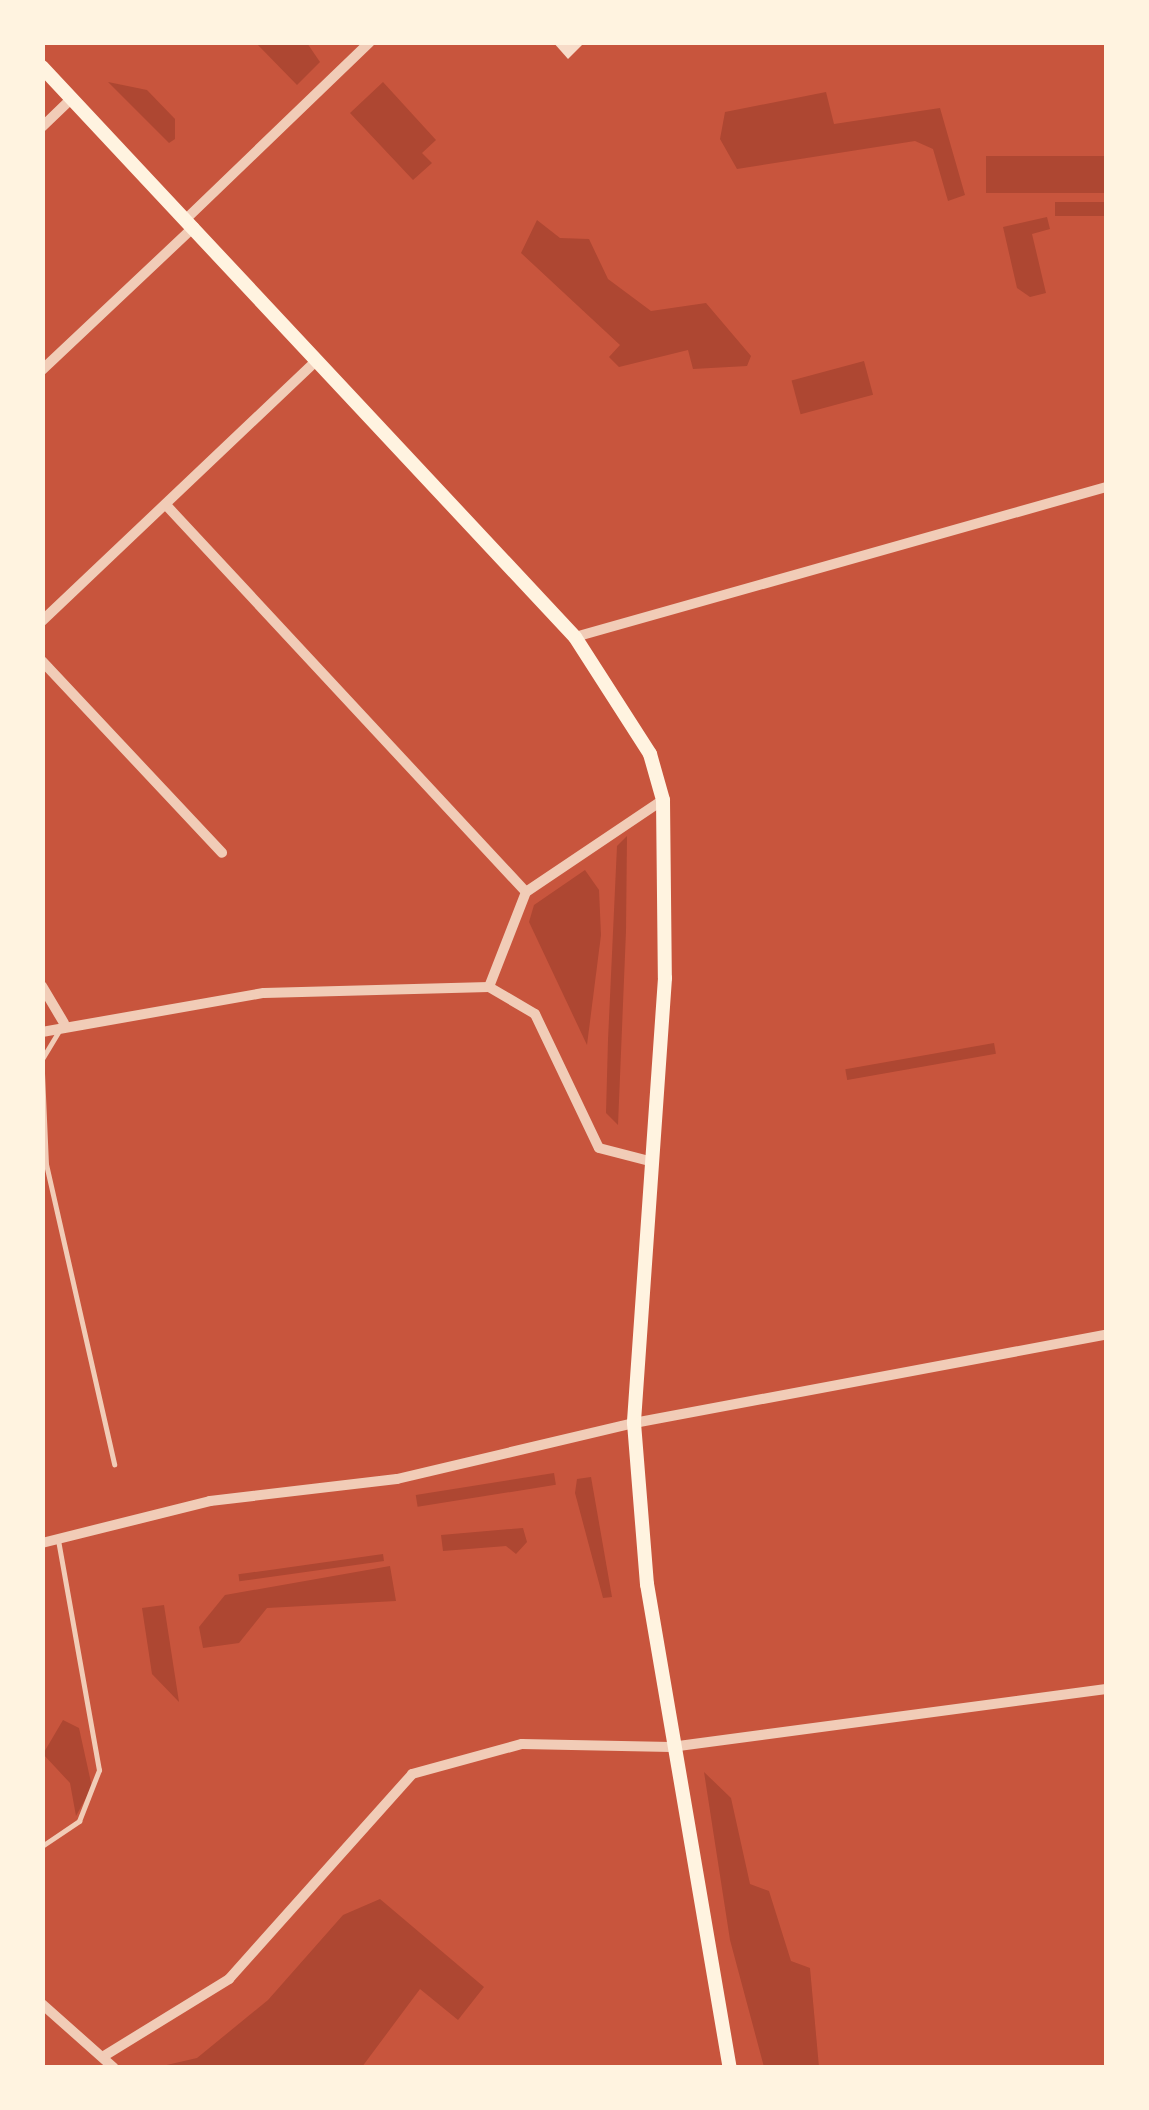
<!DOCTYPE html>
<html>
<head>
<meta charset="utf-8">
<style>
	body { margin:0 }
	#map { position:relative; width:1149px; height:2110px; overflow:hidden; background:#c8553d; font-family:Montserrat,sans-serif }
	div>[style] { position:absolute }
	.green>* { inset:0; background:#ae4732; transform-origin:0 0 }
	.building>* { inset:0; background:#f7dbc8 }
	.service>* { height:5px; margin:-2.5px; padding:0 2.5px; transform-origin:2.5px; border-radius:2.5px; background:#f1ccb7 }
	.minor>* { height:10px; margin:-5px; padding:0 5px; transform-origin:5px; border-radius:5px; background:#f1ccb7 }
	.secondary>* { height:14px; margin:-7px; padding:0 7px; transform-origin:7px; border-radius:7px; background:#fff3e0 }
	span { translate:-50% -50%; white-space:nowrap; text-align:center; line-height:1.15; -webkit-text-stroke:10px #fff3e0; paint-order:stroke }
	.frame { position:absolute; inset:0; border:45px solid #fff3e0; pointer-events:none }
</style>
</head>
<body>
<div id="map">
	<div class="green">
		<div style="clip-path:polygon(256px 43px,307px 43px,320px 62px,297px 85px)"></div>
		<div style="clip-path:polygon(108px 82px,147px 90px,175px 119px,175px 139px,169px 143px)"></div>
		<div style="clip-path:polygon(383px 82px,436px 140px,422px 153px,432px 163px,413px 180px,350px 113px)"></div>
		<div style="clip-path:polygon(826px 92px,834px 124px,940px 108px,965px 195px,948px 201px,933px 149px,915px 141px,737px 169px,720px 139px,725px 112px)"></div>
		<div style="left:1106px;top:156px;width:37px;height:120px;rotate:90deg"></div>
		<div style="left:1106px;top:202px;width:14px;height:51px;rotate:90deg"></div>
		<div style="clip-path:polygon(1047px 217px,1050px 229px,1032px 234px,1046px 293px,1030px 297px,1017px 288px,1003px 227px)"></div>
		<div style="clip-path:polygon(537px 220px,560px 238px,589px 239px,608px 279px,651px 311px,706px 303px,751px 356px,747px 366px,693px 369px,688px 350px,619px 367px,609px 357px,620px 345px,521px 253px)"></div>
		<div style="left:864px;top:361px;width:35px;height:75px;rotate:75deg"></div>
		<div style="clip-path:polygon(627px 836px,626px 931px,618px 1125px,606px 1113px,608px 1040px,617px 846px)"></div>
		<div style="clip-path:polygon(585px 870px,599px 890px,601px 935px,587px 1045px,529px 922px,534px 905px)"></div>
		<div style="left:994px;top:1043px;width:11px;height:151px;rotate:80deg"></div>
		<div style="left:554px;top:1473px;width:12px;height:140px;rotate:81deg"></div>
		<div style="clip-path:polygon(591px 1477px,612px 1597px,603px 1598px,575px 1493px,577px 1479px)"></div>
		<div style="clip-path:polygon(523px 1528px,527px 1542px,516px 1554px,506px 1546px,443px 1551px,441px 1535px)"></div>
		<div style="left:383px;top:1554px;width:7px;height:146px;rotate:82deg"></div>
		<div style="clip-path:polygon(390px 1566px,396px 1601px,267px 1608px,239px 1643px,203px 1648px,199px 1627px,225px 1595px)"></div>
		<div style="clip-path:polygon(164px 1605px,179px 1702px,152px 1674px,142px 1608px)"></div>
		<div style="clip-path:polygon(63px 1720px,79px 1728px,92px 1787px,76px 1816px,70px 1783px,43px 1754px)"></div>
		<div style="clip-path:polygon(704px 1772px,731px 1798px,750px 1884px,769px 1891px,791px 1961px,810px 1968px,819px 2067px,764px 2067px,730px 1940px)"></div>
		<div style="clip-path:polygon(380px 1899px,484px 1987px,458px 2020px,420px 1989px,362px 2067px,158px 2067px,197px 2058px,268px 2000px,343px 1915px)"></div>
	</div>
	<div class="building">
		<div style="clip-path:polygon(553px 42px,585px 42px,568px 59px)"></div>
	</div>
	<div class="service">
		<div style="left:42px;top:1059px;width:33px;rotate:-59deg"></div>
		<div style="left:42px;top:1073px;width:91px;rotate:87.5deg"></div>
		<div style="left:46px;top:1164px;width:308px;rotate:77.2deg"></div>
		<div style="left:42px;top:1846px;width:45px;rotate:-34deg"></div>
		<div style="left:79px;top:1821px;width:55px;rotate:-68.6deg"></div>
		<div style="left:99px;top:1770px;width:235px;rotate:-100.1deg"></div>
	</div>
	<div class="minor">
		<div style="left:42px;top:127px;width:42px;rotate:-44deg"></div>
		<div style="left:186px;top:219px;width:255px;rotate:-43.9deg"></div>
		<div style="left:42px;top:370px;width:209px;rotate:-43.3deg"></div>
		<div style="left:167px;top:506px;width:527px;rotate:47.08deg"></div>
		<div style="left:526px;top:892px;width:102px;rotate:111.3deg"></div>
		<div style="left:42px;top:621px;width:379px;rotate:-43.5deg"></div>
		<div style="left:575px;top:637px;width:552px;rotate:-15.77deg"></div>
		<div style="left:42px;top:661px;width:263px;rotate:46.8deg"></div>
		<div style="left:526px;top:892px;width:165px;rotate:-33.9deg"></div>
		<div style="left:42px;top:986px;width:43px;rotate:59.3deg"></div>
		<div style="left:42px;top:1032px;width:225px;rotate:-10deg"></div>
		<div style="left:264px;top:993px;width:225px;rotate:-1.5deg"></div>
		<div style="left:489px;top:987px;width:53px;rotate:30.4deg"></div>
		<div style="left:535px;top:1014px;width:148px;rotate:64.5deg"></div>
		<div style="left:599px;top:1148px;width:56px;rotate:14.5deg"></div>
		<div style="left:42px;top:1543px;width:173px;rotate:-14deg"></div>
		<div style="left:210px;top:1501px;width:188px;rotate:-6.7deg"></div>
		<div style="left:397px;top:1479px;width:244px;rotate:-13.3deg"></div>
		<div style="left:634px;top:1423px;width:480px;rotate:-10.6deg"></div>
		<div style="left:42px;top:2004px;width:96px;rotate:41.6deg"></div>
		<div style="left:104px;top:2056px;width:147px;rotate:-31.6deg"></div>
		<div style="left:229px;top:1979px;width:275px;rotate:-48.2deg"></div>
		<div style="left:412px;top:1774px;width:114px;rotate:-15.3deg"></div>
		<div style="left:522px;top:1744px;width:149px;rotate:1.2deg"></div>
		<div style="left:671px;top:1747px;width:439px;rotate:-7.6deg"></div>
	</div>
	<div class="secondary">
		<div style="left:42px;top:67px;width:780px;rotate:46.92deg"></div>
		<div style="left:575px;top:637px;width:139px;rotate:57.3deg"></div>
		<div style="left:650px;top:754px;width:48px;rotate:74.2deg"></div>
		<div style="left:663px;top:800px;width:178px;rotate:89.4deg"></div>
		<div style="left:665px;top:978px;width:446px;rotate:94deg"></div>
		<div style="left:634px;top:1423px;width:162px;rotate:85.4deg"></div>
		<div style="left:647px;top:1584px;width:491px;rotate:80.3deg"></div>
	</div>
	<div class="frame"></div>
</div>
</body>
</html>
